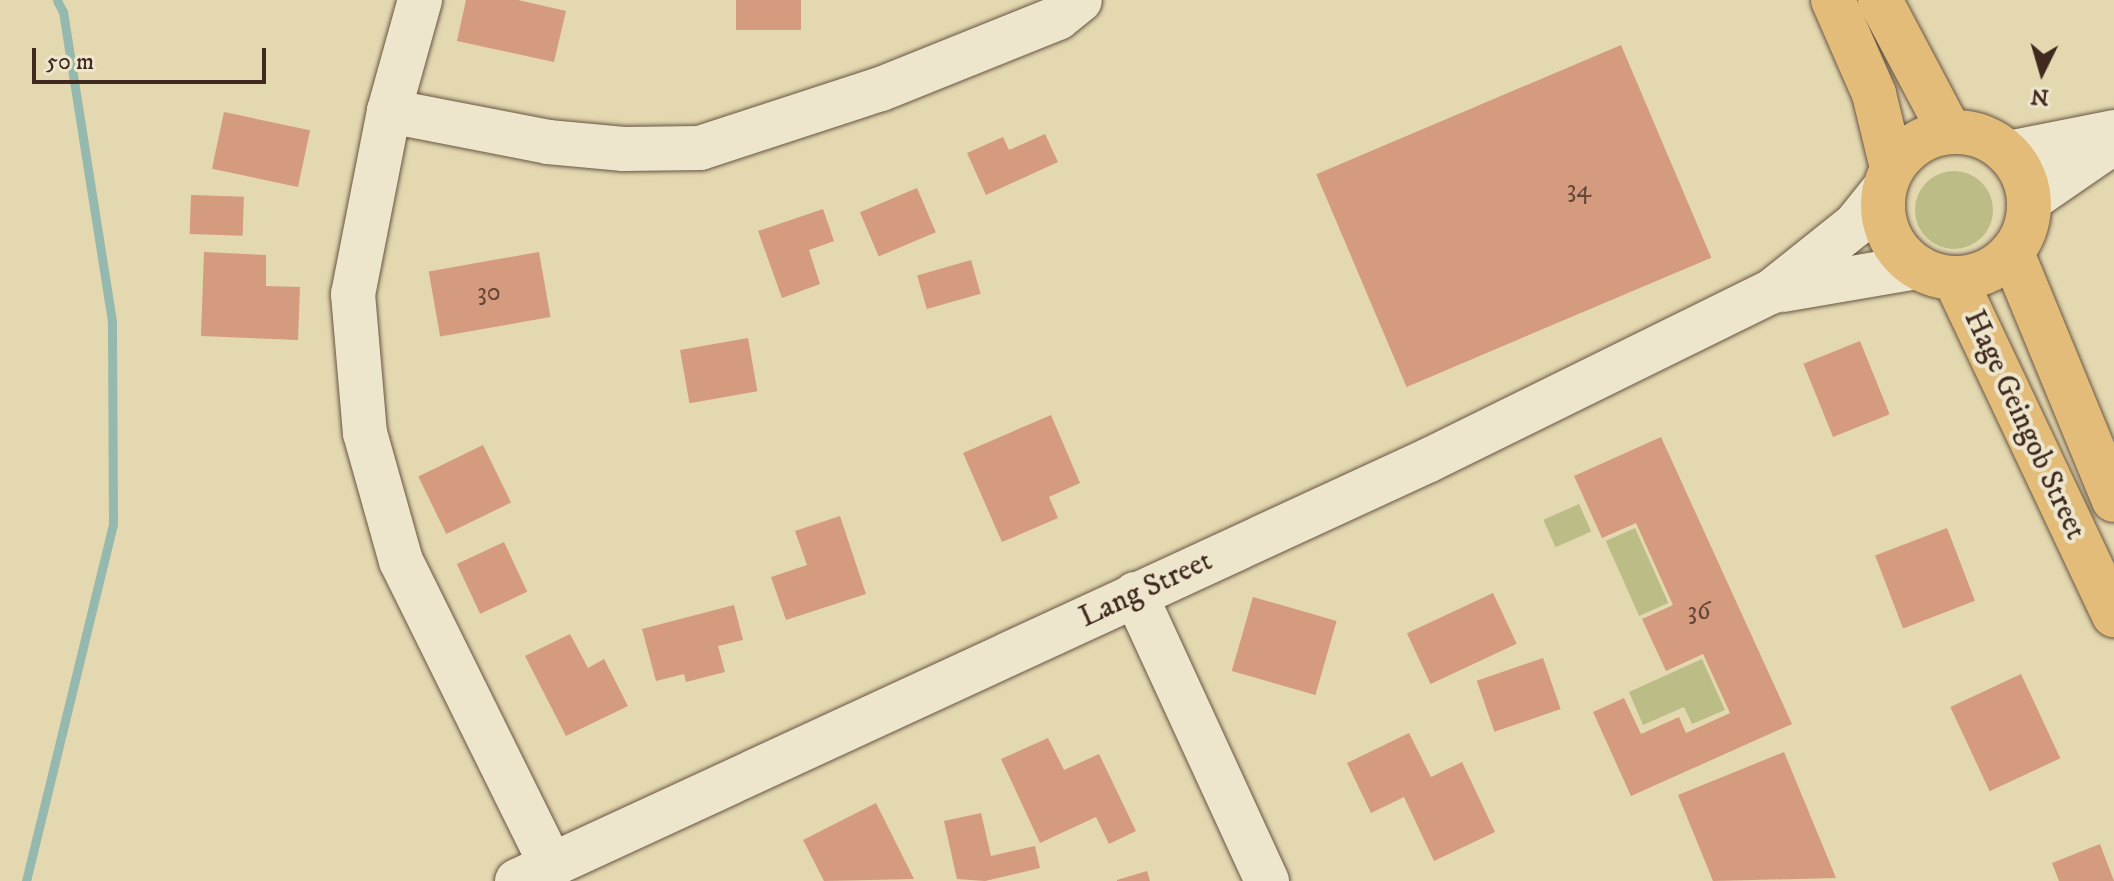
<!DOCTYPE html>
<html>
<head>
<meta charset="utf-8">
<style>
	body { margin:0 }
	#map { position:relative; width:2114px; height:881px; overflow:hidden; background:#e3d8b0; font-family:"IM FELL DW Pica",serif }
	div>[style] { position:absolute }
	.green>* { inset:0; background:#bcbc86; transform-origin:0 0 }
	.round { border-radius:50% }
	.stream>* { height:9px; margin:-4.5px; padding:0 4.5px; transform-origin:4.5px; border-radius:4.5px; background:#95b9ae }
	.building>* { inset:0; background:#d49b7f; transform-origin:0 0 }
	.roads { filter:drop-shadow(0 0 2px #695543) drop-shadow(0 0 2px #695543) }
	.minor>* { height:44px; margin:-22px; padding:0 22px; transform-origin:22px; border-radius:22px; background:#ede6cc }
	.highway>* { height:44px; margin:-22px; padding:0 22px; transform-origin:22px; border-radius:22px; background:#e2bc78 }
	.highway>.ring { margin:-22px; padding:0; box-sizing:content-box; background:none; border:44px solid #e2bc78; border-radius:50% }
	span { translate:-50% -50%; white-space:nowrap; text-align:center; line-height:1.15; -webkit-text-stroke:8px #ede6cc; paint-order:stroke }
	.number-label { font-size:26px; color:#654637 }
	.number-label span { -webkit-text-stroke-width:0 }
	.street-label { font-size:30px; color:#40291f }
	.north { position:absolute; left:2002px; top:32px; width:80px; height:80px; -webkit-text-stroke:6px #ede6cc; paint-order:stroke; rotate:185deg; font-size:22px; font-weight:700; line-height:32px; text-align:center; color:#40291f }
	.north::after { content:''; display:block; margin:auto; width:28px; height:36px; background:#40291f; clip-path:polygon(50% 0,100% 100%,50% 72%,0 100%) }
	.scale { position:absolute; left:32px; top:48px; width:234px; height:36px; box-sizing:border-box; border:4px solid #40291f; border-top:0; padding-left:10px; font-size:24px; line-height:28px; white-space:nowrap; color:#40291f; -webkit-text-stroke:6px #ede6cc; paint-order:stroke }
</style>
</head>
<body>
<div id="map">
	<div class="green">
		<div class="round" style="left:1915px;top:171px;width:78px;height:78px"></div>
		<div style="left:1579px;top:504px;width:30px;height:39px;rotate:66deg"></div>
		<div style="left:1635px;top:528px;width:82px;height:32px;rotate:66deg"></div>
		<div style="clip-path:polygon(1702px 659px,1725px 710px,1692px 724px,1684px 707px,1643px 725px,1629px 692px)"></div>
	</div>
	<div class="stream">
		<div style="left:26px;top:881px;width:367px;rotate:-76.3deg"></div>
		<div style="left:113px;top:524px;width:203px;rotate:-90.3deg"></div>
		<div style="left:112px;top:321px;width:313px;rotate:-99deg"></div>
		<div style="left:63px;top:12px;width:13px;rotate:-117deg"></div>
	</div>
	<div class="building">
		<div style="clip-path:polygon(466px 0,518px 0,566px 11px,554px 62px,457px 41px)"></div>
		<div style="left:736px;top:0;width:65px;height:30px"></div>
		<div style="left:1621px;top:45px;width:231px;height:331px;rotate:67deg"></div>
		<div style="left:224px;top:112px;width:88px;height:58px;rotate:12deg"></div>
		<div style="clip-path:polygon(1045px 134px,1058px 162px,986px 195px,967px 153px,1003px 137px,1009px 150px)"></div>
		<div style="left:917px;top:188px;width:48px;height:62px;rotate:67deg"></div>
		<div style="left:191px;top:195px;width:53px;height:39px;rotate:2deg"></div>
		<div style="clip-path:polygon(823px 209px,834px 241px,809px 250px,820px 284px,782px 298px,758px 231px)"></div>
		<div style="clip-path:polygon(204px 252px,266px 255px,266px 286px,300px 287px,298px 340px,201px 336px)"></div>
		<div style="left:539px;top:252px;width:66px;height:112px;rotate:80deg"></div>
		<div style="left:971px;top:260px;width:35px;height:56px;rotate:74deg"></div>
		<div style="left:748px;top:338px;width:54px;height:69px;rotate:80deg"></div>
		<div style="left:1860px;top:341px;width:79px;height:61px;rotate:68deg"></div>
		<div style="clip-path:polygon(1051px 415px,1080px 483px,1049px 497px,1058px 518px,1002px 542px,963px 453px)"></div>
		<div style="clip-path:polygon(1661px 437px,1792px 724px,1631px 796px,1593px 712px,1624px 698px,1641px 734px,1679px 717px,1686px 733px,1730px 713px,1703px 654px,1666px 671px,1642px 619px,1673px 605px,1636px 523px,1602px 538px,1574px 476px)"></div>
		<div style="left:483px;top:445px;width:64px;height:72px;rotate:64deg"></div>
		<div style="clip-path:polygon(840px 516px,866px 594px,786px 620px,771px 577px,807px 565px,795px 531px)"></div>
		<div style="left:1947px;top:528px;width:78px;height:77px;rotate:69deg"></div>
		<div style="left:504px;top:542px;width:55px;height:52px;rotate:65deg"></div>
		<div style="left:1493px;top:593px;width:56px;height:95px;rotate:65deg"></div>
		<div style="left:1253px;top:597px;width:87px;height:77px;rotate:16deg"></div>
		<div style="clip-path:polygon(734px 605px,743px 640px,718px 646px,725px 672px,686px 682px,684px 674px,656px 681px,642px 629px)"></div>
		<div style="clip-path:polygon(570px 634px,588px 668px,604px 659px,628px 706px,566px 736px,525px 656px)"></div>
		<div style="left:1543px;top:658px;width:54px;height:70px;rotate:71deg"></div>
		<div style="left:2021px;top:674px;width:93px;height:78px;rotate:65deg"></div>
		<div style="clip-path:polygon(1409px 733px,1431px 777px,1462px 762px,1495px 832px,1434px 861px,1404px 797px,1371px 813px,1347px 763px)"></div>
		<div style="clip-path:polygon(1048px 738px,1064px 770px,1099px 754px,1136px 831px,1109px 844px,1096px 817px,1040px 843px,1001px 759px)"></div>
		<div style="clip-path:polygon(1784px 752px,1836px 878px,1713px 881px,1678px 795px)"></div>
		<div style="clip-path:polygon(876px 803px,914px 879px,824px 881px,803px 840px)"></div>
		<div style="clip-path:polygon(981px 813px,991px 856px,1035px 846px,1040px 868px,985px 881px,957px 879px,944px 821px)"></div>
		<div style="clip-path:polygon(2100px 844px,2114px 881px,2059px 881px,2052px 863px)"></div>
		<div style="clip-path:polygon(1147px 871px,1150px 881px,1117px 881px,1117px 880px)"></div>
	</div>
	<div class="roads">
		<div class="minor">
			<div style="left:420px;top:0;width:115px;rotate:105.6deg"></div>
			<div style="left:389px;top:111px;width:187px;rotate:101.1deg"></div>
			<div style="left:353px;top:294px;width:140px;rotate:85.1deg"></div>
			<div style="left:365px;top:433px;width:133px;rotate:74.3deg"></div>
			<div style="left:401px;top:561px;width:339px;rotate:63.7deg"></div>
			<div style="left:389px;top:111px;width:162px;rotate:11deg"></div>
			<div style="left:548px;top:142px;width:76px;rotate:5.3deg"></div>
			<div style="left:624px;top:149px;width:76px;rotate:-0.8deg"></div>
			<div style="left:700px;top:148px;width:190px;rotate:-18.1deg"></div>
			<div style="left:881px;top:89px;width:191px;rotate:-21.9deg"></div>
			<div style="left:1058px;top:18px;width:28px;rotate:-39deg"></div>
			<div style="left:2008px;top:153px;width:108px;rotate:-11.2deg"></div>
			<div style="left:2030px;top:200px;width:102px;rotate:-34.6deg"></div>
			<div style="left:1782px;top:290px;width:137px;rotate:-9.7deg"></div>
			<div style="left:1135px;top:594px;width:316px;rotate:65.3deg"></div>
			<div style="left:517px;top:881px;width:1004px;rotate:-24.78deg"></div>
			<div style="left:1429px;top:460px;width:381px;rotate:-26.2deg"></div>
			<div style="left:1771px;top:292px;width:107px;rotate:-38.6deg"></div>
			<div style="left:1855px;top:225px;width:45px;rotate:-51.3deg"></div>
		</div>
		<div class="highway">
			<div style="left:1833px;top:0;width:103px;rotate:66.4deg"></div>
			<div style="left:1874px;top:94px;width:76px;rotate:76.3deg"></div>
			<div style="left:1880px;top:0;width:149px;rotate:62.1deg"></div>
			<div class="ring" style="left:1883px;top:132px;width:102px;height:102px"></div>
			<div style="left:2012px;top:253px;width:267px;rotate:67.6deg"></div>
			<div style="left:1955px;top:279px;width:372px;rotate:64.7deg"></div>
		</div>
	</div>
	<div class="number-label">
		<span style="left:1579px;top:190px">34</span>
		<span style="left:489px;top:293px">30</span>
		<span style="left:1699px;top:612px">36</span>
	</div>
	<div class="street-label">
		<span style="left:2024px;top:425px;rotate:65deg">Hage Geingob Street</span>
		<span style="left:1146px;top:590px;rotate:-25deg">Lang Street</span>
	</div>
	<div class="north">N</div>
	<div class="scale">50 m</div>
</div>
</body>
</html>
